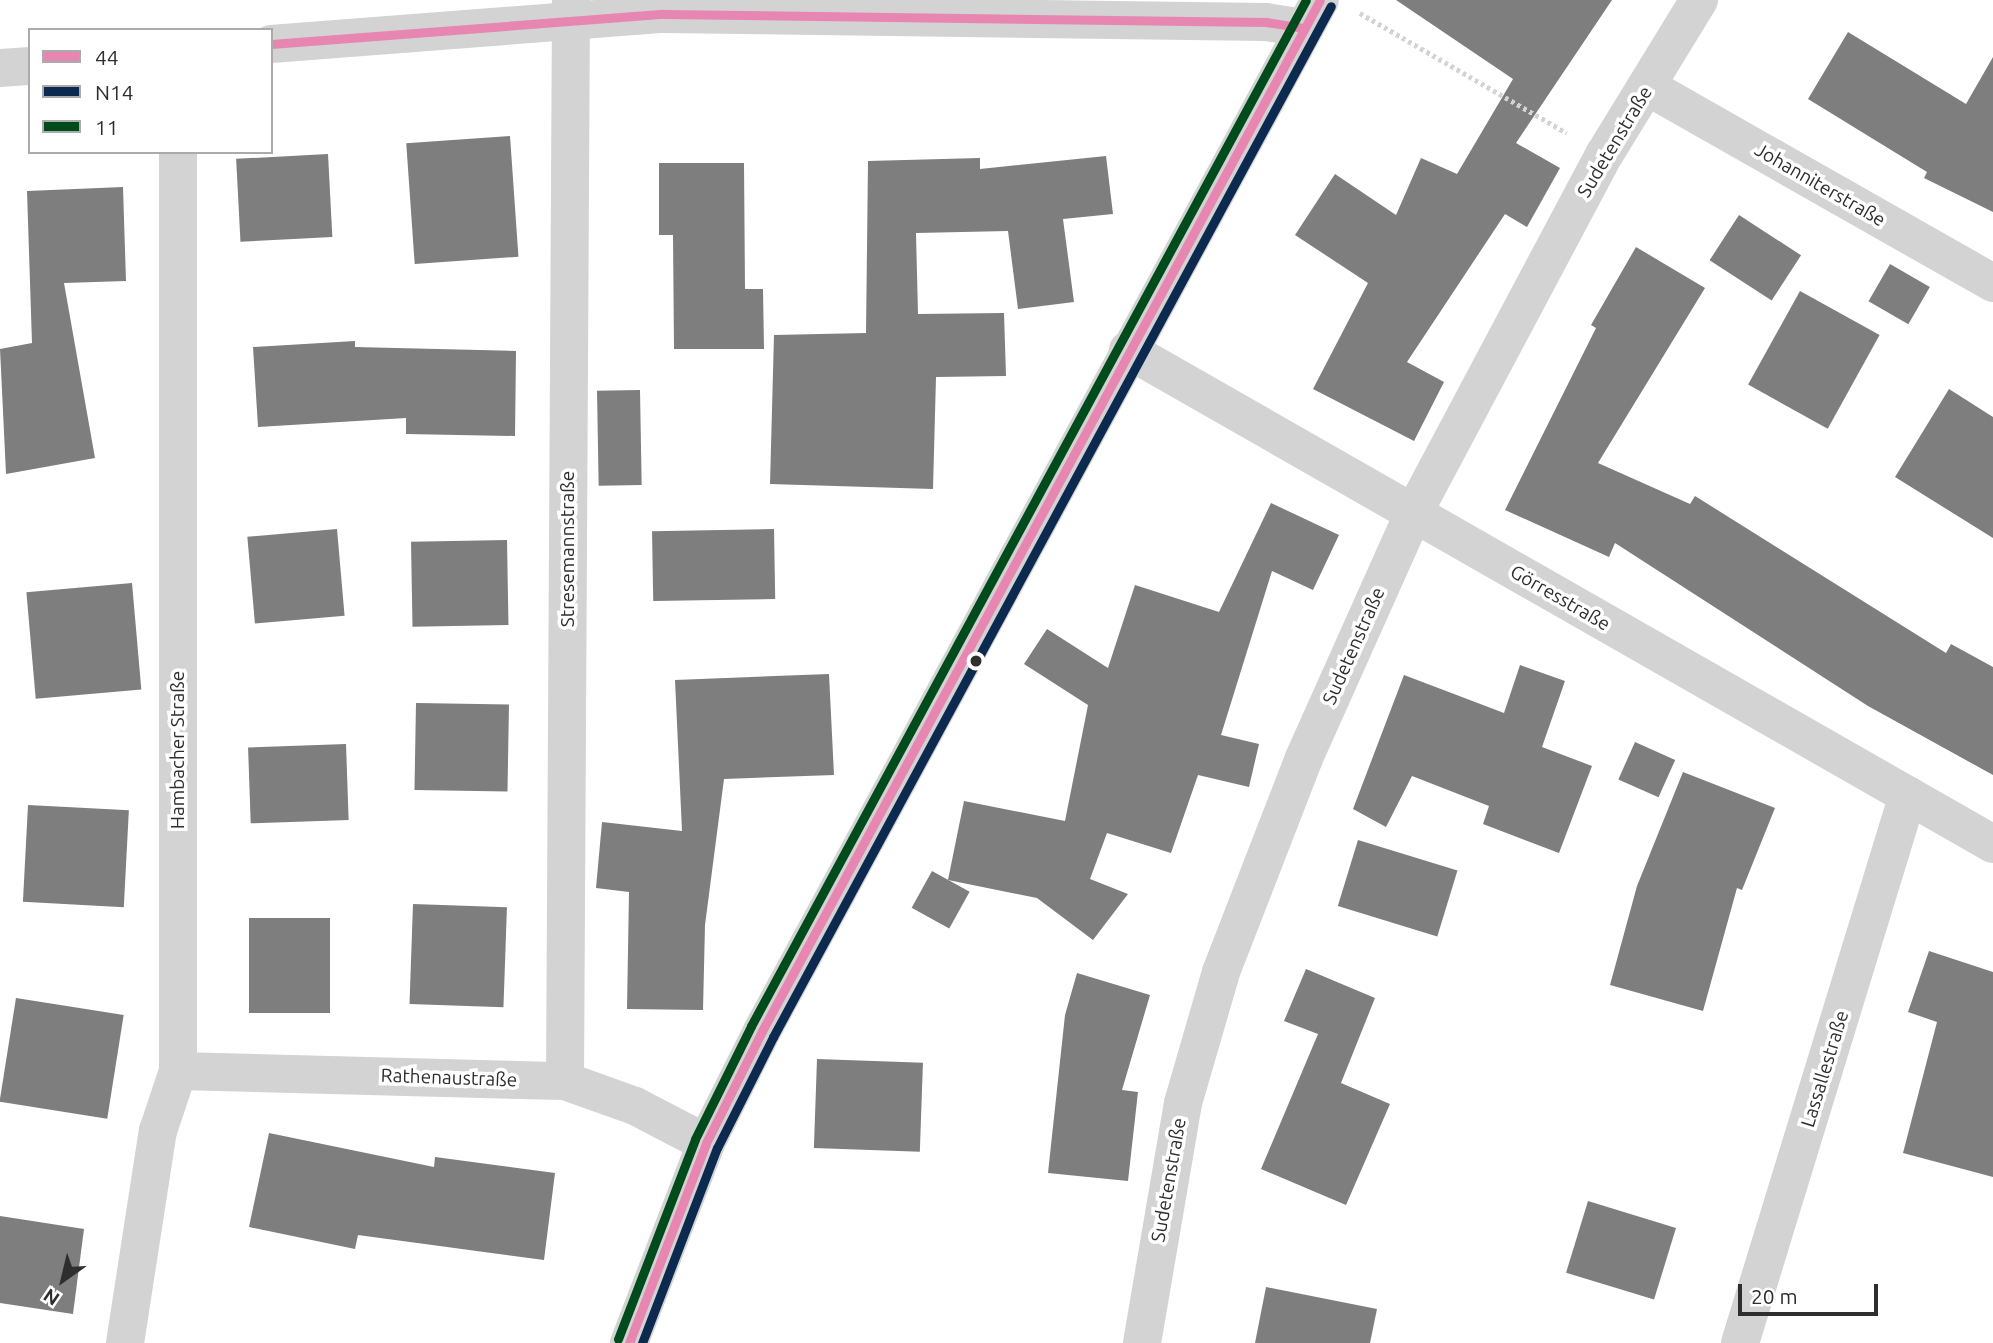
<!DOCTYPE html>
<html>
<head>
<meta charset="utf-8">
<style>
	body { margin:0 }
	#map { position:relative; width:1993px; height:1343px; overflow:hidden; background:#fff; font-family:Ubuntu,sans-serif }
	div>[style] { position:absolute }
	.building>* { inset:0; background:#7e7e7e; transform-origin:0 0 }
	.path>* { height:4.5px; margin-top:-2.25px; transform-origin:0; background:repeating-linear-gradient(90deg,#d3d3d3 0 3.5px,transparent 0 7px) }
	.minor>* { height:38px; margin:-19px; padding:0 19px; transform-origin:19px; border-radius:19px; background:#d3d3d3 }
	.tertiary>* { height:38px; margin:-19px; padding:0 19px; transform-origin:19px; border-radius:19px; background:#d3d3d3 }
	.bus-1>* { height:9px; margin:-4.5px; padding:0 4.5px; transform-origin:4.5px; border-radius:4.5px; background:#e787b1 }
	.bus-2>* { height:9px; margin:-4.5px; padding:0 4.5px; transform-origin:4.5px; border-radius:4.5px; background:#0c294f }
	.bus-3>* { height:9px; margin:-4.5px; padding:0 4.5px; transform-origin:4.5px; border-radius:4.5px; background:#004b1b }
	.dots>* { width:19px; height:19px; translate:-50% -50%; box-sizing:border-box; border:4px solid #fff; border-radius:50% }
	span { translate:-50% -50%; white-space:nowrap; text-align:center; line-height:1.15; -webkit-text-stroke:7px #fff; paint-order:stroke }
	.street-label { font-size:19px; color:#2e2e2e }
	.legend { position:absolute; left:28px; top:28px; width:245px; height:126px; box-sizing:border-box; background:#fff; border:2px solid #ababab; margin:0; padding:9px 12px; list-style:none; font-size:21px; color:#2e2e2e }
	.legend li { display:flex; align-items:center; gap:14px; height:35px }
	.legend b { width:35px; border:2px solid #ababab }
	.north { position:absolute; left:28px; top:1245px; width:70px; height:70px; -webkit-text-stroke:5px #fff; paint-order:stroke; rotate:214deg; font-size:19px; font-weight:700; line-height:28px; text-align:center; color:#2e2e2e }
	.north::after { content:''; display:block; margin:auto; width:24px; height:32px; background:#2e2e2e; clip-path:polygon(50% 0,100% 100%,50% 72%,0 100%) }
	.scale { position:absolute; left:1738px; top:1284px; width:140px; height:32px; box-sizing:border-box; border:4px solid #2e2e2e; border-top:0; padding-left:9px; font-size:21px; line-height:24px; white-space:nowrap; color:#2e2e2e; -webkit-text-stroke:5px #fff; paint-order:stroke }
</style>
</head>
<body>
<div id="map">
	<div class="building">
		<div style="clip-path:polygon(1396px 0,1612px 0,1516px 143px,1560px 168px,1527px 227px,1505px 214px,1407px 362px,1444px 382px,1414px 441px,1313px 389px,1368px 283px,1295px 235px,1335px 174px,1396px 215px,1421px 158px,1457px 174px,1513px 79px)"></div>
		<div style="clip-path:polygon(1848px 32px,1966px 104px,1993px 57px,1993px 212px,1924px 178px,1927px 172px,1808px 99px)"></div>
		<div style="left:510px;top:136px;width:121px;height:104px;rotate:86deg"></div>
		<div style="left:328px;top:154px;width:83px;height:92px;rotate:87deg"></div>
		<div style="clip-path:polygon(1106px 156px,1113px 214px,1063px 219px,1074px 302px,1018px 309px,1008px 231px,916px 233px,918px 314px,1004px 313px,1006px 376px,936px 377px,933px 489px,770px 484px,774px 335px,866px 333px,868px 161px,980px 158px,980px 169px)"></div>
		<div style="clip-path:polygon(659px 163px,744px 163px,745px 289px,763px 289px,764px 349px,674px 349px,673px 235px,659px 235px)"></div>
		<div style="clip-path:polygon(123px 187px,126px 281px,64px 283px,95px 458px,6px 474px,0 349px,32px 343px,27px 191px)"></div>
		<div style="left:1739px;top:215px;width:74px;height:54px;rotate:33deg"></div>
		<div style="clip-path:polygon(1636px 247px,1705px 288px,1598px 463px,1690px 504px,1695px 496px,1946px 653px,1951px 644px,1993px 667px,1993px 775px,1868px 706px,1615px 543px,1609px 557px,1505px 510px,1596px 328px,1591px 325px)"></div>
		<div style="left:1890px;top:264px;width:46px;height:43px;rotate:30deg"></div>
		<div style="left:1800px;top:291px;width:91px;height:107px;rotate:29deg"></div>
		<div style="clip-path:polygon(355px 341px,355px 347px,516px 351px,515px 436px,406px 434px,406px 418px,258px 427px,253px 347px)"></div>
		<div style="clip-path:polygon(1949px 389px,1993px 417px,1993px 538px,1895px 477px)"></div>
		<div style="left:640px;top:390px;width:95px;height:43px;rotate:89deg"></div>
		<div style="clip-path:polygon(1271px 503px,1339px 535px,1313px 590px,1272px 571px,1221px 735px,1259px 744px,1249px 787px,1198px 775px,1171px 853px,1107px 833px,1090px 879px,1128px 894px,1093px 940px,1037px 898px,948px 880px,964px 801px,1065px 821px,1088px 705px,1024px 664px,1047px 629px,1108px 668px,1135px 585px,1219px 612px)"></div>
		<div style="left:337px;top:529px;width:87px;height:90px;rotate:85deg"></div>
		<div style="left:774px;top:529px;width:70px;height:122px;rotate:89deg"></div>
		<div style="left:507px;top:540px;width:85px;height:96px;rotate:89deg"></div>
		<div style="left:132px;top:583px;width:107px;height:106px;rotate:85deg"></div>
		<div style="clip-path:polygon(1520px 665px,1565px 681px,1542px 747px,1592px 766px,1559px 853px,1483px 824px,1489px 806px,1412px 776px,1386px 827px,1353px 809px,1404px 675px,1504px 713px)"></div>
		<div style="clip-path:polygon(829px 674px,834px 775px,724px 779px,705px 925px,703px 1010px,627px 1009px,629px 892px,596px 888px,602px 822px,682px 831px,675px 680px)"></div>
		<div style="left:416px;top:703px;width:93px;height:87px;rotate:1deg"></div>
		<div style="left:1635px;top:742px;width:44px;height:41px;rotate:24deg"></div>
		<div style="left:346px;top:744px;width:76px;height:98px;rotate:88deg"></div>
		<div style="clip-path:polygon(1683px 772px,1775px 808px,1742px 890px,1737px 888px,1703px 1011px,1610px 985px,1637px 886px)"></div>
		<div style="left:28px;top:805px;width:101px;height:97px;rotate:3deg"></div>
		<div style="left:1358px;top:840px;width:104px;height:69px;rotate:17deg"></div>
		<div style="left:932px;top:871px;width:43px;height:42px;rotate:29deg"></div>
		<div style="left:413px;top:904px;width:94px;height:100px;rotate:2deg"></div>
		<div style="left:249px;top:918px;width:81px;height:95px"></div>
		<div style="clip-path:polygon(1929px 951px,1993px 972px,1993px 1177px,1903px 1153px,1937px 1022px,1908px 1012px)"></div>
		<div style="clip-path:polygon(1306px 969px,1375px 998px,1341px 1083px,1390px 1104px,1346px 1205px,1261px 1169px,1318px 1034px,1284px 1021px)"></div>
		<div style="clip-path:polygon(1077px 973px,1150px 995px,1122px 1090px,1138px 1092px,1128px 1181px,1048px 1173px,1065px 1015px)"></div>
		<div style="left:16px;top:998px;width:109px;height:105px;rotate:9deg"></div>
		<div style="left:817px;top:1059px;width:106px;height:89px;rotate:2deg"></div>
		<div style="clip-path:polygon(269px 1133px,434px 1167px,435px 1157px,555px 1173px,544px 1260px,358px 1235px,355px 1249px,249px 1227px)"></div>
		<div style="left:1588px;top:1201px;width:92px;height:75px;rotate:17deg"></div>
		<div style="clip-path:polygon(0 1216px,84px 1229px,73px 1314px,0 1303px)"></div>
		<div style="clip-path:polygon(1266px 1287px,1377px 1309px,1370px 1343px,1255px 1343px)"></div>
	</div>
	<div class="path">
		<div style="left:1360px;top:13px;width:239px;rotate:30.1deg"></div>
	</div>
	<div class="minor">
		<div style="left:271px;top:44px;width:393px;rotate:-4.4deg"></div>
		<div style="left:663px;top:14px;width:603px;rotate:0.76deg"></div>
		<div style="left:1266px;top:22px;width:39px;rotate:9deg"></div>
		<div style="left:0;top:68px;width:30px;rotate:-4deg"></div>
		<div style="left:1648px;top:87px;width:397px;rotate:29.6deg"></div>
		<div style="left:1128px;top:350px;width:996px;rotate:29.73deg"></div>
		<div style="left:178px;top:1071px;width:387px;rotate:1.5deg"></div>
		<div style="left:565px;top:1081px;width:74px;rotate:19.7deg"></div>
		<div style="left:635px;top:1106px;width:80px;rotate:27.5deg"></div>
		<div style="left:565px;top:1081px;width:1081px;rotate:-89.68deg"></div>
		<div style="left:125px;top:1343px;width:215px;rotate:-81.2deg"></div>
		<div style="left:158px;top:1131px;width:63px;rotate:-71.6deg"></div>
		<div style="left:178px;top:1071px;width:919px;rotate:-90deg"></div>
		<div style="left:1142px;top:1343px;width:243px;rotate:-80.3deg"></div>
		<div style="left:1183px;top:1103px;width:136px;rotate:-73.8deg"></div>
		<div style="left:1221px;top:972px;width:230px;rotate:-68.8deg"></div>
		<div style="left:1304px;top:758px;width:267px;rotate:-65.9deg"></div>
		<div style="left:1413px;top:514px;width:407px;rotate:-62deg"></div>
		<div style="left:1604px;top:155px;width:182px;rotate:-58.5deg"></div>
		<div style="left:1740px;top:1343px;width:573px;rotate:-72.96deg"></div>
	</div>
	<div class="tertiary">
		<div style="left:629px;top:1343px;width:214px;rotate:-68.9deg"></div>
		<div style="left:706px;top:1143px;width:125px;rotate:-63.4deg"></div>
		<div style="left:762px;top:1031px;width:1172px;rotate:-61.58deg"></div>
	</div>
	<div class="bus-1">
		<div style="left:271px;top:44px;width:393px;rotate:-4.4deg"></div>
		<div style="left:663px;top:14px;width:603px;rotate:0.76deg"></div>
		<div style="left:1266px;top:22px;width:39px;rotate:9deg"></div>
		<div style="left:629px;top:1343px;width:214px;rotate:-68.9deg"></div>
		<div style="left:706px;top:1143px;width:125px;rotate:-63.4deg"></div>
		<div style="left:762px;top:1031px;width:1172px;rotate:-61.58deg"></div>
	</div>
	<div class="bus-2">
		<div style="left:642px;top:1343px;width:209px;rotate:-69deg"></div>
		<div style="left:717px;top:1148px;width:124px;rotate:-63.2deg"></div>
		<div style="left:773px;top:1037px;width:1172px;rotate:-61.58deg"></div>
	</div>
	<div class="bus-3">
		<div style="left:618px;top:1339px;width:214px;rotate:-68.9deg"></div>
		<div style="left:695px;top:1139px;width:126px;rotate:-63.6deg"></div>
		<div style="left:751px;top:1026px;width:1166px;rotate:-61.59deg"></div>
	</div>
	<div class="dots">
		<div style="left:976px;top:661px;background:#2e2e2e"></div>
	</div>
	<div class="street-label">
		<span style="left:1615px;top:142px;rotate:-59deg">Sudetenstraße</span>
		<span style="left:1820px;top:185px;rotate:30deg">Johanniterstraße</span>
		<span style="left:568px;top:549px;rotate:-90deg">Stresemannstraße</span>
		<span style="left:1560px;top:598px;rotate:30deg">Görresstraße</span>
		<span style="left:1354px;top:646px;rotate:-66deg">Sudetenstraße</span>
		<span style="left:178px;top:750px;rotate:-90deg">Hambacher Straße</span>
		<span style="left:1825px;top:1069px;rotate:-73deg">Lassallestraße</span>
		<span style="left:449px;top:1078px;rotate:2deg">Rathenaustraße</span>
		<span style="left:1169px;top:1180px;rotate:-80deg">Sudetenstraße</span>
	</div>
	<ul class="legend">
	<li><b style="height:9px;background:#e787b1"></b>44</li>
	<li><b style="height:9px;background:#0c294f"></b>N14</li>
	<li><b style="height:9px;background:#004b1b"></b>11</li>
	</ul>
	<div class="north">N</div>
	<div class="scale">20 m</div>
</div>
</body>
</html>
